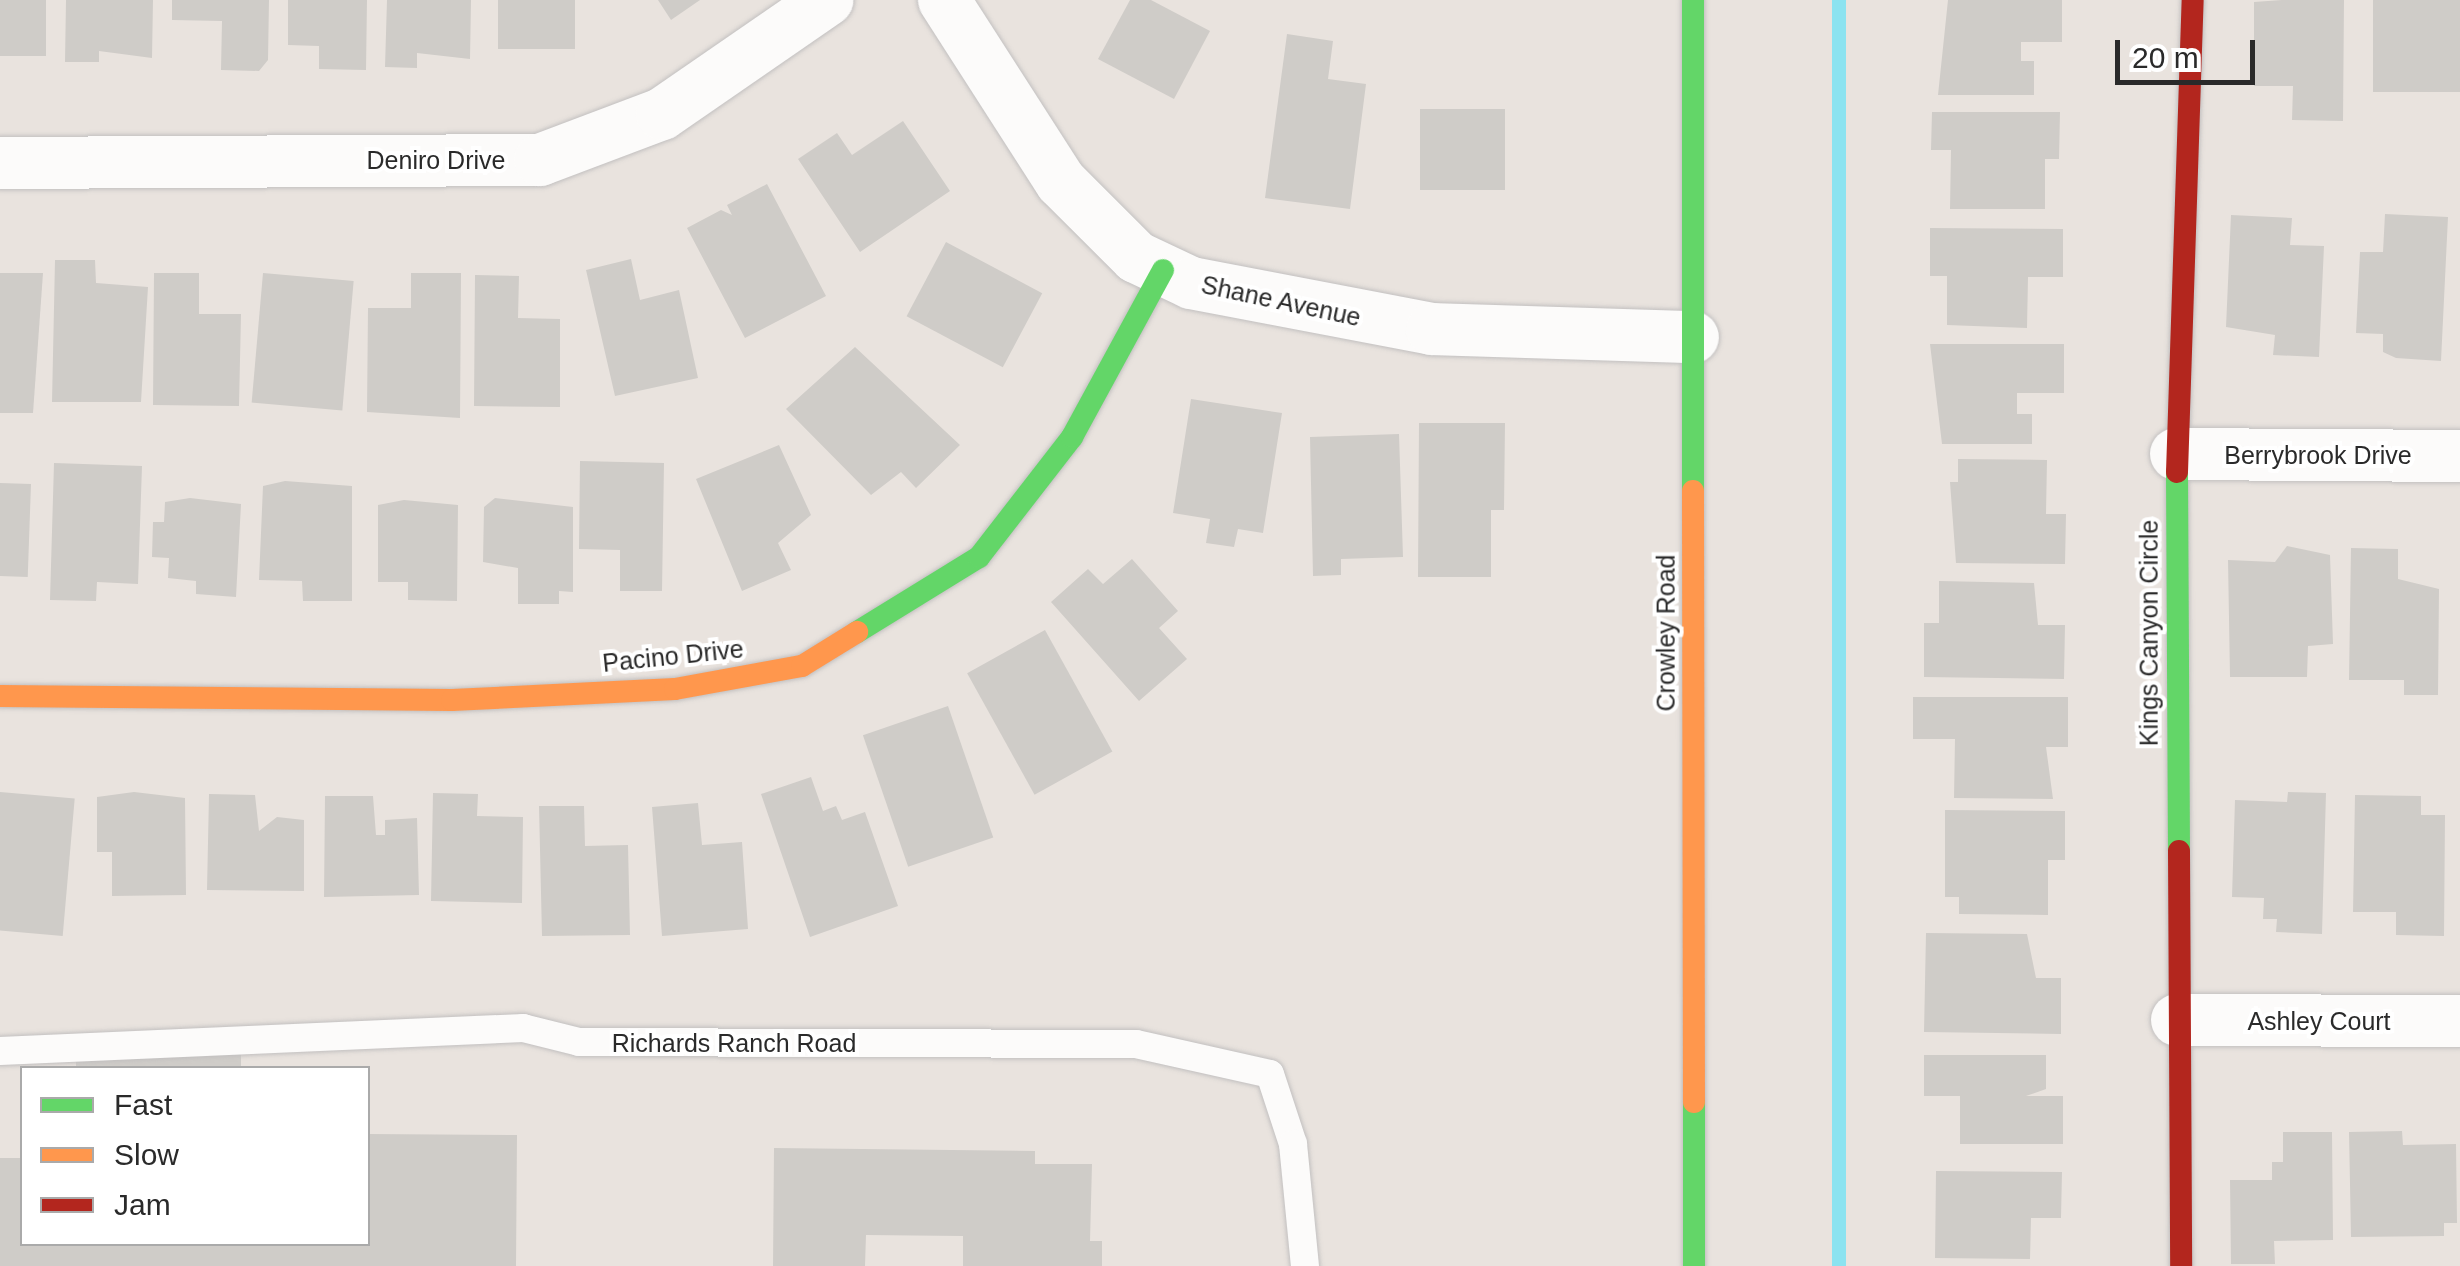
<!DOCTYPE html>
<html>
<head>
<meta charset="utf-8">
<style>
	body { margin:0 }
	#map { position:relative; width:2460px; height:1266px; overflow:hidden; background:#e9e3de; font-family:Arial,sans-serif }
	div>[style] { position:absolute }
	.stream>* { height:14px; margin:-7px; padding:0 7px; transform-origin:7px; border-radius:7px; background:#8ce3f0 }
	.building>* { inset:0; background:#cfccc8; transform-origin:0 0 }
	.roads { filter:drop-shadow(0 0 2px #c2c0c0) drop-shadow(0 0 2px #c2c0c0) }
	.lane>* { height:28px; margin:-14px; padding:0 14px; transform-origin:14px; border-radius:14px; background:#fcfbfa }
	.street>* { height:52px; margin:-26px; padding:0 26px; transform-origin:26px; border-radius:26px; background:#fcfbfa }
	.fast>* { height:22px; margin:-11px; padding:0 11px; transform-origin:11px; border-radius:11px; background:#63d668 }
	.slow>* { height:22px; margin:-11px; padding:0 11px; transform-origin:11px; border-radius:11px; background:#ff974d }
	.jam>* { height:22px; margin:-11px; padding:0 11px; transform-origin:11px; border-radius:11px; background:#b3261e }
	span { translate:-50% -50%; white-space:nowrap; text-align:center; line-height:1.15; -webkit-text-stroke:8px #fff; paint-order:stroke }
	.street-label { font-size:25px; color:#2a2a2a }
	.legend { position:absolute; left:20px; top:1066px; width:350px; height:180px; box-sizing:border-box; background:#fff; border:2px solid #aaa; margin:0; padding:12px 18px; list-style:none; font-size:30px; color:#2a2a2a }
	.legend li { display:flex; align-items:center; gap:20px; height:50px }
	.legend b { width:50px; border:2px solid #aaa }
	.scale { position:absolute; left:2115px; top:40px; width:140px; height:45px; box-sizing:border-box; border:5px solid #2a2a2a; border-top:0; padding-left:12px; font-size:30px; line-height:35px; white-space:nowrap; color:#2a2a2a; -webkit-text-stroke:8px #fff; paint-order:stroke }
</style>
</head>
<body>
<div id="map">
	<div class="stream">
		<div style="left:1839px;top:0;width:1266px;rotate:90deg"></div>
	</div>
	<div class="building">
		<div style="left:0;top:0;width:46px;height:56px"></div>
		<div style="clip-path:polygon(66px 0,153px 0,152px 58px,99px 51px,99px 62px,65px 62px)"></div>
		<div style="clip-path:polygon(172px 0,269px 0,268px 60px,259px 71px,221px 70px,222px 21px,172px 20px)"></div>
		<div style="clip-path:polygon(288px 0,367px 0,366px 70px,319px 69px,319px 46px,288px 45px)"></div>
		<div style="clip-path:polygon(387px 0,471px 0,470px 59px,417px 53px,417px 68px,385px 67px)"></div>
		<div style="left:498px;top:0;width:77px;height:49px"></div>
		<div style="clip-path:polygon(658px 0,700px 0,671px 20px)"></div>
		<div style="clip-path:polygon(1130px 0,1151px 0,1210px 31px,1174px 99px,1098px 59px)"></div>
		<div style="clip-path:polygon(1948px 0,2062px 0,2062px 42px,2021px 42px,2021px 61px,2034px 61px,2034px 95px,1938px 95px)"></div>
		<div style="clip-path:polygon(2282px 0,2344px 0,2343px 121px,2292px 120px,2293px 86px,2254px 86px,2254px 2px)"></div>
		<div style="left:2373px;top:0;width:87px;height:92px"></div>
		<div style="clip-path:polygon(1287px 34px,1333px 41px,1328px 79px,1366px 84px,1350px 209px,1265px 198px)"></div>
		<div style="left:1420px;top:109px;width:85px;height:81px"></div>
		<div style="clip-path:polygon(1932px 112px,2060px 112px,2059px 159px,2045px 159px,2045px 209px,1950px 209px,1951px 150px,1931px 150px)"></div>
		<div style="clip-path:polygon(903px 121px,950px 191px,860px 252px,798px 159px,837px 133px,852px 155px)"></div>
		<div style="clip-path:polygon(767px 184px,826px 296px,745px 338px,687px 228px,721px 210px,732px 215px,727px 205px)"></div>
		<div style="clip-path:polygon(2385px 214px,2448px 217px,2441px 361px,2396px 358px,2383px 352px,2383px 334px,2356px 333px,2360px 252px,2383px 252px)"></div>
		<div style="clip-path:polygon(2231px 215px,2292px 218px,2290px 245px,2324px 246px,2319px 357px,2273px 355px,2275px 335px,2226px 327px)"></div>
		<div style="clip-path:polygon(1930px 228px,2063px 229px,2063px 277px,2028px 277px,2027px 328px,1947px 325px,1947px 276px,1930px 276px)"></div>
		<div style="left:946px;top:242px;width:109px;height:84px;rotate:28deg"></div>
		<div style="clip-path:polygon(631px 259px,640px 300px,679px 290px,698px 378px,615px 396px,586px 270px)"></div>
		<div style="clip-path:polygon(55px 260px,95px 260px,96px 283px,148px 287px,141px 402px,52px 402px)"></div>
		<div style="clip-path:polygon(0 273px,43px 273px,33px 413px,0 413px)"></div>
		<div style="clip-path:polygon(154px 273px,199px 273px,199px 314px,241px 314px,239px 406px,153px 405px)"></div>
		<div style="left:263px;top:273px;width:91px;height:130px;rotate:5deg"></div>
		<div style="clip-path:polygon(411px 273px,461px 273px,460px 418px,367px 412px,368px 308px,411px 308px)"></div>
		<div style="clip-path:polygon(475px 275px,519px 276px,518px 318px,560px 319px,560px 407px,474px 406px)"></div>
		<div style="clip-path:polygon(1930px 344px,2064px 344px,2064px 393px,2017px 393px,2017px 414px,2032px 414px,2032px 444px,1942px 444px)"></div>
		<div style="clip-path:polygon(855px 347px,960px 445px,916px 488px,901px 472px,871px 495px,786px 409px)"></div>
		<div style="clip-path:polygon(1191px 399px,1282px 413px,1263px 533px,1238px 529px,1234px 547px,1206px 543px,1210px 519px,1173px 513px)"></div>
		<div style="clip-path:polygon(1419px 423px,1505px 423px,1504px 510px,1491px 510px,1491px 577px,1418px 577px)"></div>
		<div style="clip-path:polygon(1399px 434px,1403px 557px,1341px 559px,1341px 575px,1313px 576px,1310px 437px)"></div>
		<div style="clip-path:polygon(779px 445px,811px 515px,778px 543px,791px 570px,742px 591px,696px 479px)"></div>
		<div style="clip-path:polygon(1958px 459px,2047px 460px,2046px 514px,2066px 514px,2065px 564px,1956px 563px,1950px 482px,1958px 482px)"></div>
		<div style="clip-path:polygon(580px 461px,664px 463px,662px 591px,620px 591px,620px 550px,579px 549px)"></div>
		<div style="clip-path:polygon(54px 463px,142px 466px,138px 584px,97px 582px,96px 601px,50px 600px)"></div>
		<div style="clip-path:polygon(285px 481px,352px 486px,352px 601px,303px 601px,302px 581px,259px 580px,263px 486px)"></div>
		<div style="left:0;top:483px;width:31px;height:93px;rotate:2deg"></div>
		<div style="clip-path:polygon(190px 498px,241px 504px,236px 597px,196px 594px,196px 581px,168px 578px,169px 558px,152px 557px,153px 522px,164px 522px,165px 502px)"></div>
		<div style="clip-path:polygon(495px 498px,573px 507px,573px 592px,559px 591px,559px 604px,518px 604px,518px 568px,483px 562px,484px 507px)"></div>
		<div style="clip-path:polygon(404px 500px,458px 505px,457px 601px,408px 600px,408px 582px,378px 582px,378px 505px)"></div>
		<div style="clip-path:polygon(2287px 546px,2330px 555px,2333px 644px,2308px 646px,2307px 677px,2230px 677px,2228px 560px,2275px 562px)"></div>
		<div style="clip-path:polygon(2351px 548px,2398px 549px,2398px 579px,2439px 589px,2438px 695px,2404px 695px,2404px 680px,2349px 680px)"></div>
		<div style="clip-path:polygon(1132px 559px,1178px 611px,1159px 628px,1187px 659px,1139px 701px,1051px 602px,1088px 569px,1103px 584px)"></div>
		<div style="clip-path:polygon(1939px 581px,2034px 583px,2038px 625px,2065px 625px,2064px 679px,1924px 677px,1924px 623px,1939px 623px)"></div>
		<div style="left:1045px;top:630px;width:139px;height:89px;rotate:61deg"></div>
		<div style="clip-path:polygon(1913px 697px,2068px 697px,2068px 747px,2046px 747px,2053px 799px,1954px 798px,1955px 739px,1913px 739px)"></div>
		<div style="left:948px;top:706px;width:139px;height:90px;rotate:71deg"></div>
		<div style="clip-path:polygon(811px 777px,823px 811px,836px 806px,842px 820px,865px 812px,898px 906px,810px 937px,761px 794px)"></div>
		<div style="left:0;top:792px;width:75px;height:138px;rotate:5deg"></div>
		<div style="clip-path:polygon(134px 792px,185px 798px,186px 895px,112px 896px,112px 852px,97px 852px,97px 797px)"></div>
		<div style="clip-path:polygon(2288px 792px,2326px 793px,2322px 934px,2276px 932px,2277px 919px,2263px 919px,2264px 898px,2232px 897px,2235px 800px,2287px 802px)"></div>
		<div style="clip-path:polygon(433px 793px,478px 794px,477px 816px,523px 817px,522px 903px,431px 901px)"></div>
		<div style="clip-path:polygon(209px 794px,255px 795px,259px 831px,277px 817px,304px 820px,304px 891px,207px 890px)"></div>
		<div style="clip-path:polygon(2355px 795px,2421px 796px,2421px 815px,2445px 815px,2444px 936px,2396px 935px,2396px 912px,2353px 912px)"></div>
		<div style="clip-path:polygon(325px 796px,373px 796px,376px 835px,385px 835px,385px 820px,417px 818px,419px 895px,324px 897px)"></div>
		<div style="clip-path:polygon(698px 803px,702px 845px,742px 842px,748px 929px,662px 936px,652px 807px)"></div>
		<div style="clip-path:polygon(539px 806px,584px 806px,585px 846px,628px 845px,630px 935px,542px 936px)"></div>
		<div style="clip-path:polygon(1945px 810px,2065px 811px,2065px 860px,2048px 860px,2048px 915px,1959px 914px,1959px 897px,1945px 897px)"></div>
		<div style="clip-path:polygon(1926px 933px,2027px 934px,2036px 978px,2061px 978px,2061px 1034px,1924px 1032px)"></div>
		<div style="left:241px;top:1054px;width:14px;height:165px;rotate:90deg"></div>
		<div style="clip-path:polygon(1924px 1055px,2046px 1055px,2046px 1089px,2026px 1096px,2063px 1096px,2063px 1144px,1960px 1144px,1960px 1096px,1924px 1096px)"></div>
		<div style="clip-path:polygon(2402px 1131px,2403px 1145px,2456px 1144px,2457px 1223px,2444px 1223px,2444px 1236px,2351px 1237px,2349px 1132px)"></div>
		<div style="clip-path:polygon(2283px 1132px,2332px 1132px,2333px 1240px,2274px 1241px,2275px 1264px,2231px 1264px,2230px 1180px,2272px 1180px,2272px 1162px,2283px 1162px)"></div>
		<div style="clip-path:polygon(368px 1134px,517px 1135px,516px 1266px,0 1266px,0 1158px,22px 1158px,22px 1244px,368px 1244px)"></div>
		<div style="clip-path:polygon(774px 1148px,1035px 1151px,1035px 1164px,1092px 1164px,1090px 1241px,1102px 1241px,1102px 1266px,963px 1266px,963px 1236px,866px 1235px,865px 1266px,773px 1266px)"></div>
		<div style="clip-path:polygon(1936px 1171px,2062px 1172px,2061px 1218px,2031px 1218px,2030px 1259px,1935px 1258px)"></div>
	</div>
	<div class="roads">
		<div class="lane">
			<div style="left:0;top:1051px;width:524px;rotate:-2.52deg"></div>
			<div style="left:523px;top:1028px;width:58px;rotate:14deg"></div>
			<div style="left:579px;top:1042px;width:557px;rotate:0.21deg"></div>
			<div style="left:1136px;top:1044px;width:137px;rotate:12.6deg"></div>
			<div style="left:1270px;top:1074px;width:74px;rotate:71.8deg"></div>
			<div style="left:1293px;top:1144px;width:123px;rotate:84.4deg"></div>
		</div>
		<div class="street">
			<div style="left:944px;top:0;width:216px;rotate:57.3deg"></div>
			<div style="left:1061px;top:182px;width:106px;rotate:45deg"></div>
			<div style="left:1136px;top:257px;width:61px;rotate:25.3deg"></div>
			<div style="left:1191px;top:283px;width:245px;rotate:10.8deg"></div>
			<div style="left:1432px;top:329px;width:261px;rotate:1.8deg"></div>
			<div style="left:0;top:163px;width:540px;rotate:-0.32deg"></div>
			<div style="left:540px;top:160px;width:130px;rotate:-20.7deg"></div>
			<div style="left:662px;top:114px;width:201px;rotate:-34.6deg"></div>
			<div style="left:2176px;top:454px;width:284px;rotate:0.4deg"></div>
			<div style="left:2177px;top:1020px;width:283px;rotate:0.2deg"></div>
		</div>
		<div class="fast">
			<div style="left:1693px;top:0;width:491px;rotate:90deg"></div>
			<div style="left:2177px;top:472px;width:379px;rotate:89.7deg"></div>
			<div style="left:857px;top:632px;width:143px;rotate:-31.6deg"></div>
			<div style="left:979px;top:557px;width:152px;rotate:-52.2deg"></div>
			<div style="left:1072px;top:437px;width:190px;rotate:-61.4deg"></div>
			<div style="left:1694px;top:1102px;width:164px;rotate:90deg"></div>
		</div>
		<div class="slow">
			<div style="left:1693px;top:491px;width:611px;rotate:89.91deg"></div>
			<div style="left:0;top:696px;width:452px;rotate:0.5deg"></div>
			<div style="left:452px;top:700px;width:223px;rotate:-2.8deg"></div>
			<div style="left:675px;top:689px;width:129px;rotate:-10.3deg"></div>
			<div style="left:802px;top:666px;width:65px;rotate:-31.7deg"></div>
		</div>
		<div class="jam">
			<div style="left:2177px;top:472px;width:472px;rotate:-88.1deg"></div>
			<div style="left:2179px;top:851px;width:415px;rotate:89.7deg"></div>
		</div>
	</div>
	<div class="street-label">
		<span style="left:436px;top:160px">Deniro Drive</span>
		<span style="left:1281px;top:301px;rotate:12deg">Shane Avenue</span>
		<span style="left:2318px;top:455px">Berrybrook Drive</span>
		<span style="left:1666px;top:633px;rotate:-90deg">Crowley Road</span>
		<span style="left:2149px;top:633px;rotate:-90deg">Kings Canyon Circle</span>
		<span style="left:673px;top:656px;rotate:-6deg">Pacino Drive</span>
		<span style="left:2319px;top:1021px">Ashley Court</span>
		<span style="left:734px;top:1043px">Richards Ranch Road</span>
	</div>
	<ul class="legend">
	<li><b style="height:12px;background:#63d668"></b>Fast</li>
	<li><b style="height:12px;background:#ff974d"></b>Slow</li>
	<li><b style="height:12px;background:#b3261e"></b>Jam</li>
	</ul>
	<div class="scale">20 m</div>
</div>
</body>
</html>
